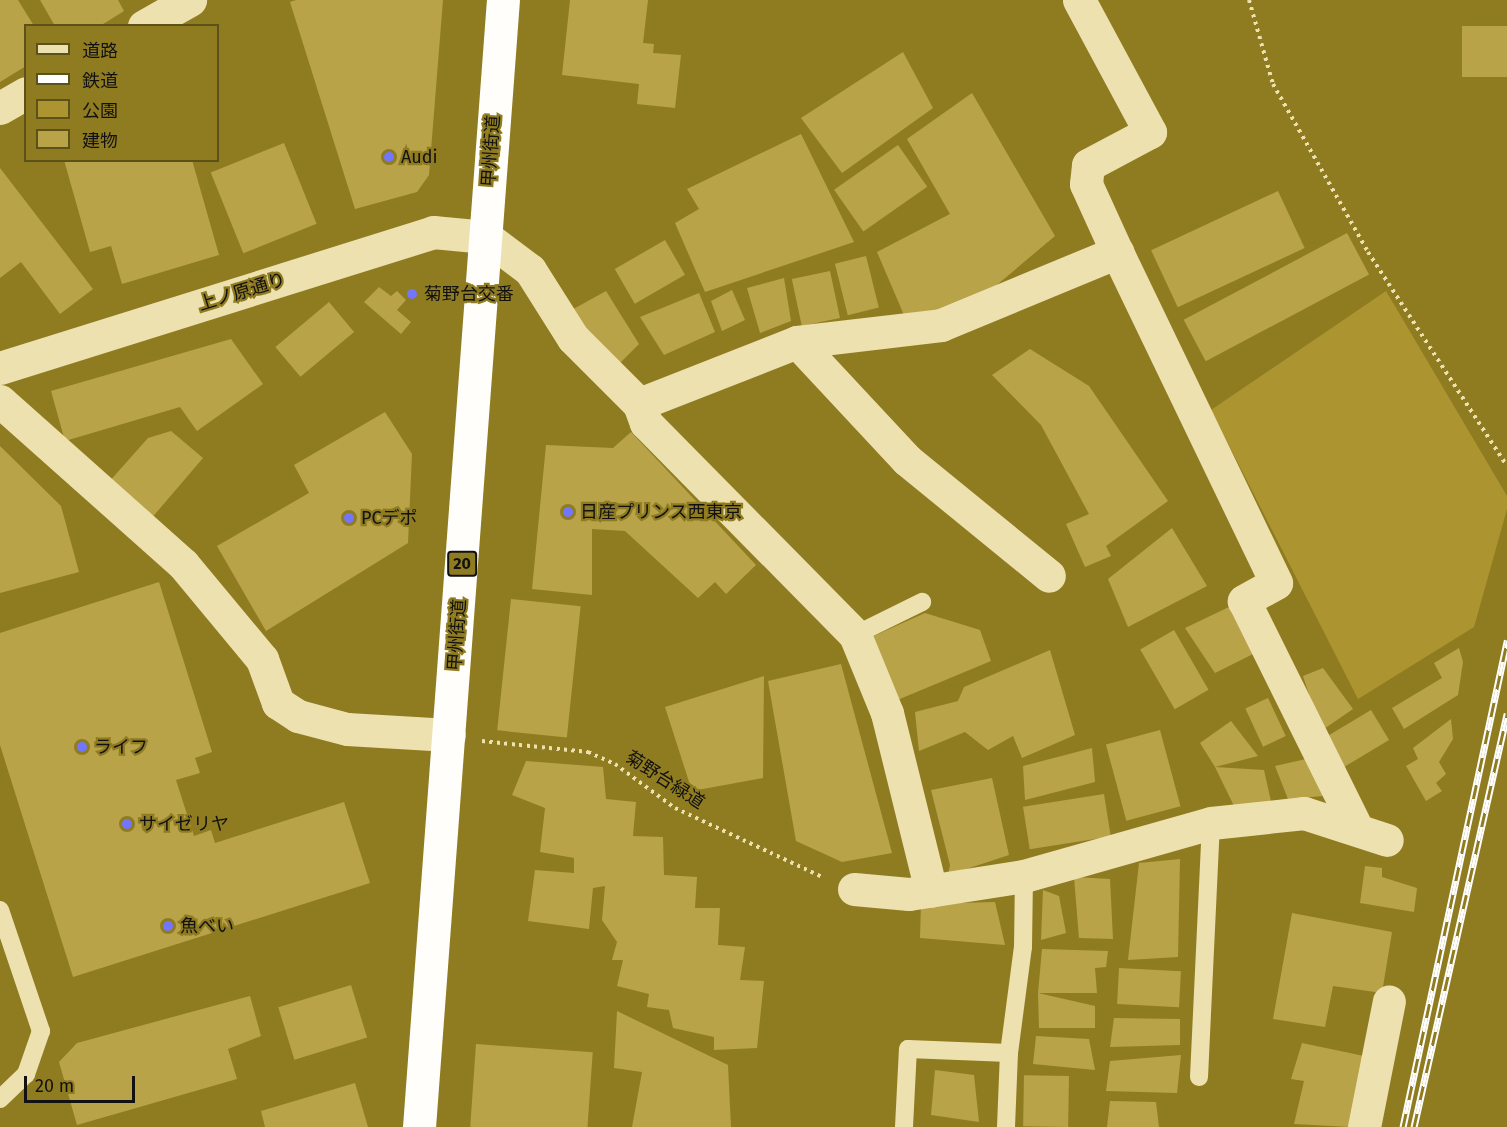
<!DOCTYPE html>
<html>
<head>
<meta charset="utf-8">
<style>
	body { margin:0 }
	#map { position:relative; width:1507px; height:1127px; overflow:hidden; background:#907c20; font-family:"Fira Sans","Noto Sans JP",sans-serif }
	div>[style] { position:absolute }
	.green>* { inset:0; background:#ac9431 }
	.building>* { inset:0; background:#b8a349; transform-origin:0 0 }
	.path>* { height:4px; margin-top:-2px; transform-origin:0; background:repeating-linear-gradient(90deg,#ede1b0 0 3px,transparent 0 7.5px) }
	.service>* { height:18px; margin:-9px; padding:0 9px; transform-origin:9px; border-radius:9px; background:#ede1b0 }
	.minor>* { height:33px; margin:-16.5px; padding:0 16.5px; transform-origin:16.5px; border-radius:16.5px; background:#ede1b0 }
	.tertiary>* { height:33px; margin:-16.5px; padding:0 16.5px; transform-origin:16.5px; border-radius:16.5px; background:#ede1b0 }
	.trunk>* { height:33px; margin:-16.5px; padding:0 16.5px; transform-origin:16.5px; border-radius:16.5px; background:#fffefb }
	.rail>* { height:7px; margin-top:-3.5px; transform-origin:0; background:repeating-linear-gradient(90deg,#907c20 0 14px,#fff 0 28px); box-sizing:border-box; border-block:2px solid #fff }
	.dots>* { width:16px; height:16px; translate:-50% -50%; box-sizing:border-box; border:3px solid #907c20; border-radius:50% }
	span { translate:-50% -50%; white-space:nowrap; text-align:center; line-height:1.15; -webkit-text-stroke:4.5px #907c20; paint-order:stroke }
	.shield-label span { padding:2px 4px; background:#907c20; border:2px solid; border-radius:4px; -webkit-text-stroke-width:0 }
	.shield-label { font-size:16px; color:#111; font-weight:700 }
	.street-label { font-size:18px; color:#111 }
	.poi-label { font-size:18px; color:#111 }
	.left { translate:0 -50%; text-align:left }
	.legend { position:absolute; left:24px; top:24px; width:195px; height:138px; box-sizing:border-box; background:#907c20; border:2px solid #5d511a; margin:0; padding:8px 10px; list-style:none; font-size:18px; color:#111 }
	.legend li { display:flex; align-items:center; gap:12px; height:30px }
	.legend b { width:30px; border:2px solid #5d511a }
	.scale { position:absolute; left:24px; top:1076px; width:111px; height:27px; box-sizing:border-box; border:3px solid #111; border-top:0; padding-left:8px; font-size:18px; line-height:21px; white-space:nowrap; color:#111; -webkit-text-stroke:4px #907c20; paint-order:stroke }
</style>
</head>
<body>
<div id="map">
	<div class="green">
		<div style="clip-path:polygon(1386px 291px,1507px 496px,1507px 509px,1474px 627px,1358px 699px,1211px 410px)"></div>
	</div>
	<div class="building">
		<div style="clip-path:polygon(0 0,18px 0,34px 26px,26px 26px,26px 66px,0 82px)"></div>
		<div style="clip-path:polygon(40px 0,118px 0,124px 11px,100px 26px,55px 26px)"></div>
		<div style="clip-path:polygon(296px 0,443px 0,429px 175px,417px 192px,355px 209px,290px 2px)"></div>
		<div style="clip-path:polygon(570px 0,648px 0,643px 43px,654px 44px,653px 53px,681px 55px,675px 108px,637px 104px,639px 84px,562px 75px)"></div>
		<div style="left:1507px;top:26px;width:51px;height:45px;rotate:90deg"></div>
		<div style="clip-path:polygon(903px 52px,933px 108px,842px 173px,801px 118px)"></div>
		<div style="clip-path:polygon(972px 93px,1055px 236px,992px 289px,907px 322px,877px 252px,950px 214px,907px 139px)"></div>
		<div style="clip-path:polygon(801px 134px,854px 242px,705px 292px,675px 223px,699px 209px,687px 189px)"></div>
		<div style="left:284px;top:143px;width:87px;height:79px;rotate:68deg"></div>
		<div style="left:898px;top:145px;width:51px;height:78px;rotate:55deg"></div>
		<div style="clip-path:polygon(64px 160px,192px 160px,219px 255px,122px 284px,111px 246px,90px 252px)"></div>
		<div style="clip-path:polygon(0 168px,93px 289px,60px 314px,21px 262px,0 278px)"></div>
		<div style="left:1278px;top:191px;width:63px;height:140px;rotate:65deg"></div>
		<div style="left:1347px;top:233px;width:47px;height:185px;rotate:62deg"></div>
		<div style="left:665px;top:240px;width:40px;height:58px;rotate:60deg"></div>
		<div style="left:866px;top:256px;width:53px;height:32px;rotate:76deg"></div>
		<div style="left:830px;top:271px;width:48px;height:39px;rotate:78deg"></div>
		<div style="clip-path:polygon(784px 278px,791px 321px,760px 333px,747px 288px)"></div>
		<div style="clip-path:polygon(379px 287px,391px 296px,397px 291px,406px 300px,397px 310px,411px 322px,401px 334px,364px 302px)"></div>
		<div style="clip-path:polygon(732px 290px,745px 320px,722px 331px,711px 301px)"></div>
		<div style="clip-path:polygon(606px 291px,639px 344px,617px 366px,568px 312px)"></div>
		<div style="clip-path:polygon(699px 293px,715px 332px,664px 355px,640px 317px)"></div>
		<div style="left:329px;top:302px;width:39px;height:70px;rotate:50deg"></div>
		<div style="clip-path:polygon(231px 339px,263px 384px,197px 431px,180px 407px,65px 441px,51px 391px)"></div>
		<div style="clip-path:polygon(1030px 349px,1089px 386px,1168px 501px,1106px 546px,1111px 556px,1085px 567px,1066px 524px,1089px 514px,1041px 425px,992px 375px)"></div>
		<div style="clip-path:polygon(385px 412px,412px 454px,408px 543px,266px 631px,217px 546px,309px 493px,294px 465px)"></div>
		<div style="clip-path:polygon(171px 431px,203px 458px,150px 520px,108px 483px,148px 438px)"></div>
		<div style="clip-path:polygon(631px 432px,756px 565px,726px 594px,715px 582px,698px 598px,625px 531px,592px 529px,592px 595px,532px 589px,546px 445px,613px 448px)"></div>
		<div style="clip-path:polygon(0 446px,61px 506px,79px 572px,0 593px)"></div>
		<div style="clip-path:polygon(1172px 528px,1207px 586px,1128px 627px,1108px 579px)"></div>
		<div style="clip-path:polygon(159px 582px,212px 752px,195px 758px,200px 773px,176px 780px,194px 836px,211px 830px,215px 843px,344px 802px,370px 883px,73px 977px,0 745px,0 633px)"></div>
		<div style="left:511px;top:599px;width:70px;height:132px;rotate:6deg"></div>
		<div style="clip-path:polygon(1229px 607px,1253px 654px,1215px 673px,1185px 628px)"></div>
		<div style="clip-path:polygon(925px 613px,980px 630px,991px 661px,895px 701px,867px 639px)"></div>
		<div style="left:1174px;top:630px;width:69px;height:39px;rotate:60deg"></div>
		<div style="clip-path:polygon(1459px 648px,1463px 662px,1458px 695px,1404px 729px,1392px 708px,1442px 678px,1434px 663px)"></div>
		<div style="clip-path:polygon(1050px 650px,1075px 735px,1022px 758px,1013px 736px,988px 750px,965px 732px,919px 751px,915px 712px,958px 701px,964px 687px)"></div>
		<div style="clip-path:polygon(841px 664px,892px 853px,842px 862px,796px 841px,768px 681px)"></div>
		<div style="clip-path:polygon(1323px 668px,1353px 709px,1321px 731px,1303px 676px)"></div>
		<div style="clip-path:polygon(764px 676px,763px 778px,692px 791px,665px 707px)"></div>
		<div style="left:1268px;top:698px;width:42px;height:25px;rotate:65deg"></div>
		<div style="left:1371px;top:710px;width:35px;height:53px;rotate:59deg"></div>
		<div style="clip-path:polygon(1451px 719px,1453px 739px,1439px 762px,1446px 774px,1436px 783px,1442px 791px,1426px 801px,1406px 766px,1418px 759px,1413px 748px)"></div>
		<div style="clip-path:polygon(1231px 721px,1258px 756px,1215px 767px,1200px 743px)"></div>
		<div style="left:1160px;top:730px;width:79px;height:56px;rotate:75deg"></div>
		<div style="clip-path:polygon(1092px 748px,1095px 782px,1025px 800px,1023px 766px)"></div>
		<div style="clip-path:polygon(1306px 759px,1323px 796px,1288px 799px,1275px 766px)"></div>
		<div style="clip-path:polygon(526px 761px,603px 767px,606px 799px,636px 802px,633px 836px,663px 837px,664px 875px,697px 877px,695px 908px,720px 908px,718px 945px,745px 947px,740px 980px,764px 981px,757px 1048px,714px 1050px,714px 1037px,673px 1028px,669px 1010px,647px 1007px,649px 994px,617px 986px,623px 960px,612px 960px,617px 942px,602px 920px,605px 886px,593px 888px,589px 929px,528px 921px,535px 870px,574px 873px,574px 858px,540px 852px,545px 808px,512px 795px)"></div>
		<div style="clip-path:polygon(1215px 767px,1264px 770px,1272px 806px,1236px 810px)"></div>
		<div style="clip-path:polygon(992px 778px,1009px 855px,948px 875px,950px 865px,931px 790px)"></div>
		<div style="left:1104px;top:794px;width:43px;height:82px;rotate:81deg"></div>
		<div style="clip-path:polygon(1180px 859px,1178px 957px,1128px 960px,1139px 863px)"></div>
		<div style="clip-path:polygon(1365px 866px,1382px 868px,1382px 877px,1417px 888px,1414px 912px,1360px 903px)"></div>
		<div style="clip-path:polygon(1074px 877px,1110px 879px,1113px 939px,1079px 938px)"></div>
		<div style="clip-path:polygon(1043px 890px,1059px 896px,1066px 933px,1041px 940px)"></div>
		<div style="clip-path:polygon(995px 902px,1005px 945px,920px 938px,921px 904px)"></div>
		<div style="clip-path:polygon(1292px 913px,1392px 932px,1382px 993px,1333px 986px,1325px 1027px,1273px 1019px)"></div>
		<div style="clip-path:polygon(1042px 949px,1108px 951px,1106px 967px,1095px 968px,1097px 993px,1038px 993px)"></div>
		<div style="left:1119px;top:968px;width:62px;height:36px;rotate:3deg"></div>
		<div style="left:351px;top:985px;width:55px;height:76px;rotate:73deg"></div>
		<div style="clip-path:polygon(1038px 993px,1095px 1006px,1095px 1028px,1039px 1028px)"></div>
		<div style="clip-path:polygon(250px 996px,261px 1036px,228px 1049px,237px 1079px,77px 1125px,59px 1062px,77px 1043px)"></div>
		<div style="clip-path:polygon(617px 1011px,728px 1065px,731px 1127px,632px 1127px,642px 1072px,614px 1068px)"></div>
		<div style="clip-path:polygon(1114px 1018px,1180px 1019px,1180px 1045px,1110px 1047px)"></div>
		<div style="clip-path:polygon(1036px 1036px,1089px 1039px,1095px 1070px,1033px 1064px)"></div>
		<div style="clip-path:polygon(1302px 1043px,1364px 1056px,1350px 1127px,1294px 1124px,1304px 1081px,1291px 1079px)"></div>
		<div style="left:476px;top:1044px;width:117px;height:83px;rotate:4deg"></div>
		<div style="clip-path:polygon(1181px 1055px,1177px 1093px,1106px 1091px,1110px 1061px)"></div>
		<div style="clip-path:polygon(935px 1070px,974px 1075px,979px 1122px,931px 1115px)"></div>
		<div style="left:1069px;top:1076px;width:51px;height:45px;rotate:91deg"></div>
		<div style="clip-path:polygon(355px 1083px,368px 1127px,265px 1127px,261px 1111px)"></div>
		<div style="clip-path:polygon(1110px 1101px,1156px 1102px,1159px 1127px,1107px 1127px)"></div>
	</div>
	<div class="path">
		<div style="left:1249px;top:0;width:87px;rotate:74.1deg"></div>
		<div style="left:1273px;top:84px;width:193px;rotate:60.5deg"></div>
		<div style="left:1368px;top:252px;width:255px;rotate:57deg"></div>
		<div style="left:482px;top:741px;width:107px;rotate:5.9deg"></div>
		<div style="left:588px;top:752px;width:30px;rotate:24deg"></div>
		<div style="left:615px;top:764px;width:74px;rotate:36.3deg"></div>
		<div style="left:675px;top:808px;width:162px;rotate:25.1deg"></div>
	</div>
	<div class="service">
		<div style="left:855px;top:635px;width:75px;rotate:-26.2deg"></div>
		<div style="left:0;top:910px;width:128px;rotate:71.3deg"></div>
		<div style="left:41px;top:1031px;width:46px;rotate:109.2deg"></div>
		<div style="left:26px;top:1074px;width:36px;rotate:136deg"></div>
		<div style="left:1199px;top:1077px;width:254px;rotate:-87.3deg"></div>
		<div style="left:904px;top:1127px;width:78px;rotate:-87.1deg"></div>
		<div style="left:908px;top:1049px;width:101px;rotate:2.3deg"></div>
		<div style="left:1006px;top:1127px;width:74px;rotate:-87.7deg"></div>
		<div style="left:1009px;top:1053px;width:107px;rotate:-82.5deg"></div>
		<div style="left:1023px;top:947px;width:71px;rotate:-89.2deg"></div>
	</div>
	<div class="minor">
		<div style="left:1079px;top:0;width:150px;rotate:61.7deg"></div>
		<div style="left:1150px;top:132px;width:70px;rotate:152deg"></div>
		<div style="left:1088px;top:165px;width:19px;rotate:96deg"></div>
		<div style="left:1086px;top:184px;width:75px;rotate:65.5deg"></div>
		<div style="left:144px;top:26px;width:53px;rotate:-29.5deg"></div>
		<div style="left:0;top:108px;width:30px;rotate:-30deg"></div>
		<div style="left:486px;top:237px;width:55px;rotate:36.9deg"></div>
		<div style="left:530px;top:270px;width:80px;rotate:57.7deg"></div>
		<div style="left:573px;top:338px;width:93px;rotate:45deg"></div>
		<div style="left:639px;top:404px;width:20px;rotate:70deg"></div>
		<div style="left:646px;top:423px;width:298px;rotate:45.4deg"></div>
		<div style="left:855px;top:635px;width:84px;rotate:67.7deg"></div>
		<div style="left:887px;top:713px;width:183px;rotate:76.1deg"></div>
		<div style="left:797px;top:342px;width:161px;rotate:47deg"></div>
		<div style="left:907px;top:460px;width:183px;rotate:39.2deg"></div>
		<div style="left:0;top:401px;width:245px;rotate:41.7deg"></div>
		<div style="left:183px;top:564px;width:124px;rotate:50.3deg"></div>
		<div style="left:262px;top:659px;width:47px;rotate:70deg"></div>
		<div style="left:278px;top:703px;width:24px;rotate:33deg"></div>
		<div style="left:298px;top:716px;width:51px;rotate:14.9deg"></div>
		<div style="left:347px;top:729px;width:102px;rotate:3.4deg"></div>
		<div style="left:639px;top:404px;width:170px;rotate:-21.4deg"></div>
		<div style="left:797px;top:342px;width:145px;rotate:-6.7deg"></div>
		<div style="left:941px;top:325px;width:191px;rotate:-22.5deg"></div>
		<div style="left:1117px;top:252px;width:367px;rotate:64.3deg"></div>
		<div style="left:1276px;top:583px;width:37px;rotate:151deg"></div>
		<div style="left:1244px;top:601px;width:252px;rotate:63.6deg"></div>
		<div style="left:854px;top:889px;width:55px;rotate:5.2deg"></div>
		<div style="left:909px;top:894px;width:116px;rotate:-8.9deg"></div>
		<div style="left:1024px;top:876px;width:194px;rotate:-15.8deg"></div>
		<div style="left:1211px;top:823px;width:94px;rotate:-6.1deg"></div>
		<div style="left:1304px;top:813px;width:87px;rotate:18deg"></div>
		<div style="left:1364px;top:1127px;width:128px;rotate:-78.8deg"></div>
	</div>
	<div class="tertiary">
		<div style="left:0;top:368px;width:454px;rotate:-17.4deg"></div>
		<div style="left:433px;top:232px;width:53px;rotate:5.4deg"></div>
	</div>
	<div class="trunk">
		<div style="left:419px;top:1127px;width:1130px;rotate:-85.74deg"></div>
	</div>
	<div class="rail">
		<div style="left:1403px;top:1127px;width:498px;rotate:-77.9deg"></div>
		<div style="left:1414px;top:1127px;width:424px;rotate:-77.3deg"></div>
	</div>
	<div class="dots">
		<div style="left:389px;top:157px;background:#7176fa"></div>
		<div style="left:412px;top:294px;background:#7176fa"></div>
		<div style="left:568px;top:512px;background:#7176fa"></div>
		<div style="left:349px;top:518px;background:#7176fa"></div>
		<div style="left:82px;top:747px;background:#7176fa"></div>
		<div style="left:127px;top:824px;background:#7176fa"></div>
		<div style="left:168px;top:926px;background:#7176fa"></div>
	</div>
	<div class="shield-label">
		<span style="left:462px;top:564px">20</span>
	</div>
	<div class="street-label">
		<span style="left:491px;top:151px;rotate:-86deg">甲州街道</span>
		<span style="left:242px;top:292px;rotate:-17deg">上ノ原通り</span>
		<span style="left:457px;top:635px;rotate:-86deg">甲州街道</span>
		<span style="left:665px;top:780px;rotate:33deg">菊野台緑道</span>
	</div>
	<div class="poi-label">
		<span class="left" style="left:401px;top:157px">Audi</span>
		<span class="left" style="left:424px;top:294px">菊野台交番</span>
		<span class="left" style="left:580px;top:512px">日産プリンス西東京</span>
		<span class="left" style="left:361px;top:518px">PCデポ</span>
		<span class="left" style="left:94px;top:747px">ライフ</span>
		<span class="left" style="left:139px;top:824px">サイゼリヤ</span>
		<span class="left" style="left:180px;top:926px">魚べい</span>
	</div>
	<ul class="legend">
	<li><b style="height:8px;background:#ede1b0"></b>道路</li>
	<li><b style="height:8px;background:#fff"></b>鉄道</li>
	<li><b style="height:16px;background:#ac9431"></b>公園</li>
	<li><b style="height:16px;background:#b8a349"></b>建物</li>
	</ul>
	<div class="scale">20 m</div>
</div>
</body>
</html>
